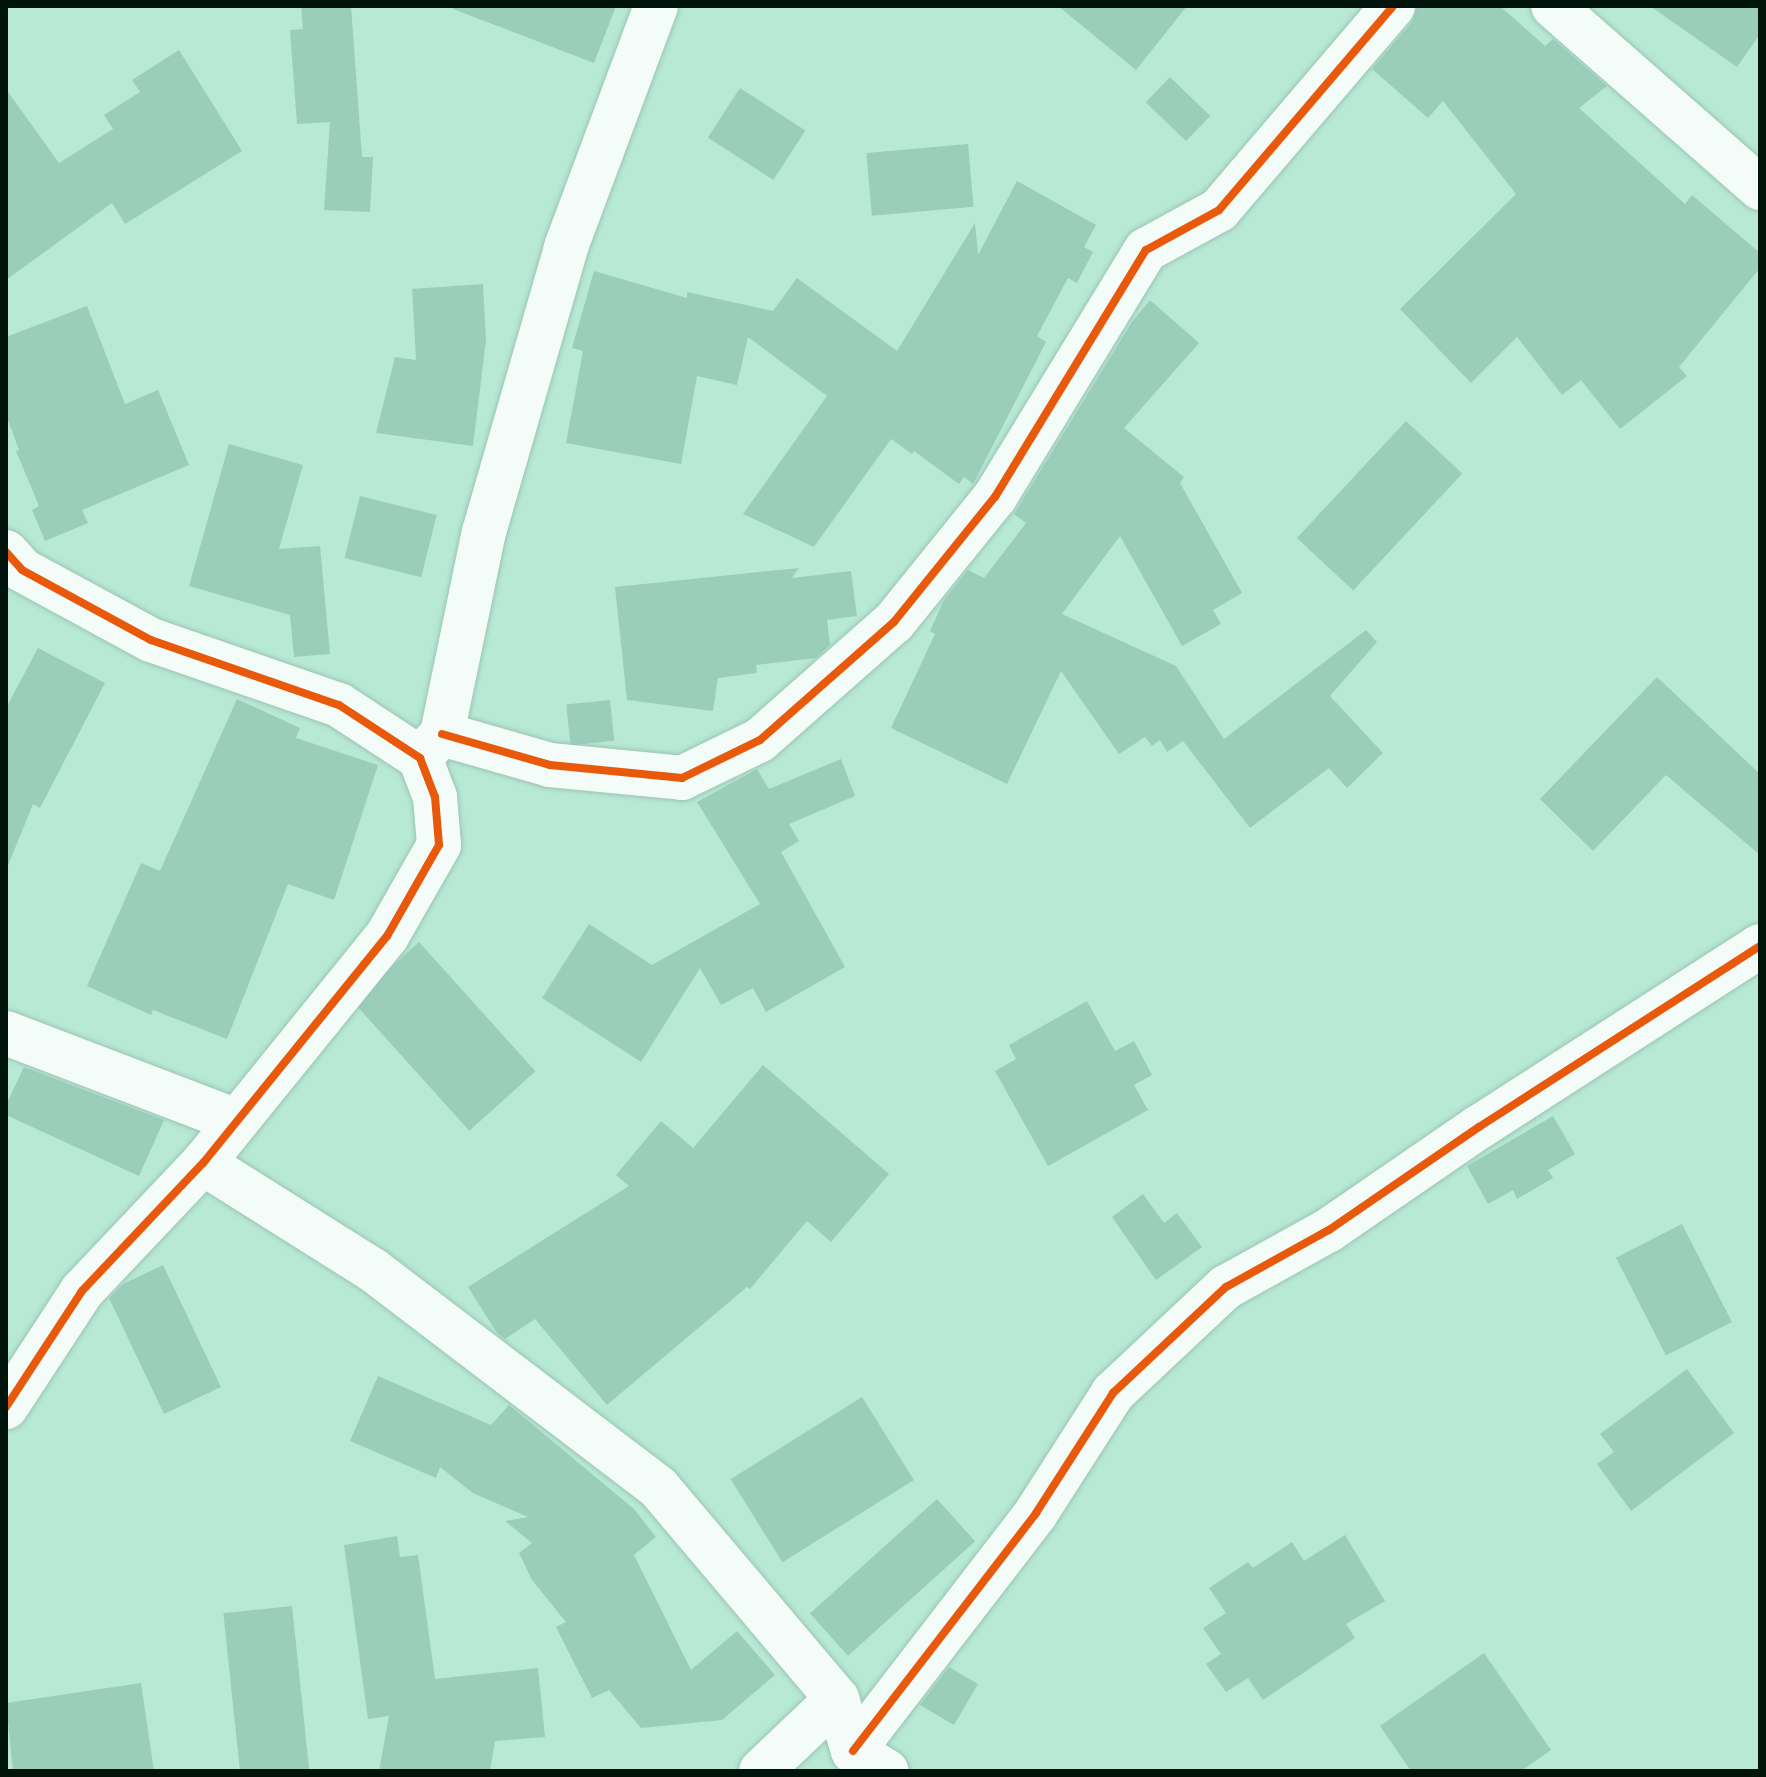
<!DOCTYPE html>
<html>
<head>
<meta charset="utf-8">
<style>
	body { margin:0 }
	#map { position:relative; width:1766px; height:1777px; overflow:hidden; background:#b7e9d5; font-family:"Roboto Condensed",sans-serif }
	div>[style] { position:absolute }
	.building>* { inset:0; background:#9acebb; transform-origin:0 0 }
	.roads { filter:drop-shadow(0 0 2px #9cc4b3) drop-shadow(0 0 2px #9cc4b3) }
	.minor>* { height:44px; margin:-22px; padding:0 22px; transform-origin:22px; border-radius:22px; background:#f4fcf9 }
	.cycleway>* { height:8px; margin:-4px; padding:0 4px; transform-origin:4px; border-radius:4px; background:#e8590c }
	span { translate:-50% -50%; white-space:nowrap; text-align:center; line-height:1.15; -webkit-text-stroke:8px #dcffef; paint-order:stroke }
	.frame { position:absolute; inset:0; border:8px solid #00140b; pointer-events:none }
</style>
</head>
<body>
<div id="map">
	<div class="building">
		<div style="clip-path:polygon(301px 6px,351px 6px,362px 157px,373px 157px,370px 212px,324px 210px,330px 122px,297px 124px,290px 30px,303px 29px)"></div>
		<div style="clip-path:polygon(453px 6px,616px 6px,594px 63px,453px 9px)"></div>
		<div style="clip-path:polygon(1058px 6px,1187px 6px,1136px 70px)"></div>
		<div style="clip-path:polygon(1417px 6px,1500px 6px,1545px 46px,1553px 39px,1607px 86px,1579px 108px,1685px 204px,1692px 195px,1760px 253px,1760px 268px,1679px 367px,1687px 376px,1620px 429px,1581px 380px,1562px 395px,1517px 337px,1471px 383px,1400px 309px,1516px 194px,1443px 101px,1428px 118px,1372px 69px,1412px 22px)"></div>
		<div style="clip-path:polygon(1650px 6px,1760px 6px,1760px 34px,1737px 67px)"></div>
		<div style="clip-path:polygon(179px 50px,242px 151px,125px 224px,112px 203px,6px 280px,6px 89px,59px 163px,113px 129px,104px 115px,140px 92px,132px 80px)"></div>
		<div style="left:1170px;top:77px;width:56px;height:35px;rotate:44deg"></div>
		<div style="left:740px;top:88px;width:78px;height:59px;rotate:33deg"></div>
		<div style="left:968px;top:144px;width:63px;height:102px;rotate:85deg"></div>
		<div style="clip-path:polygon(1017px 181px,1096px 225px,1084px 247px,1093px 252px,1077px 283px,1068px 278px,1037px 336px,1046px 342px,973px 484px,964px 477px,959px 484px,914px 451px,912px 454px,891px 439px,814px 547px,743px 514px,827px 396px,748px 337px,737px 385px,697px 376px,681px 464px,566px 443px,583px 351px,572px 348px,594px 271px,687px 298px,687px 292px,773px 311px,797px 278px,897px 351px,975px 223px,978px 255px)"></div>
		<div style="clip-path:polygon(483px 284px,486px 340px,473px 446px,376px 433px,395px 357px,416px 360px,412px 289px)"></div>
		<div style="clip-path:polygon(1150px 300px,1199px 343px,1124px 428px,1184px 477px,1180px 483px,1242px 593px,1213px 610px,1221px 624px,1182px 646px,1120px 536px,1062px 614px,1176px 666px,1224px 739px,1366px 630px,1377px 642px,1330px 696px,1383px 753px,1347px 788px,1329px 768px,1250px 828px,1183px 741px,1167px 752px,1160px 740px,1152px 746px,1145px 737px,1119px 754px,1061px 671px,1007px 784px,891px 728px,935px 634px,930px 631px,944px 600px,968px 570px,984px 578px,1026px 523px,1014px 514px,1132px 322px)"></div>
		<div style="clip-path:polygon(87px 306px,125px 404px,158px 390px,189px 465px,82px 510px,88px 523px,45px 541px,32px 510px,39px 506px,16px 451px,19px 450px,6px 415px,6px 337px)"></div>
		<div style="left:1406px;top:421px;width:77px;height:160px;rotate:43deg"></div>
		<div style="clip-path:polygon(229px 444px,303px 465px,279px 549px,320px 546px,330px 654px,294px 657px,290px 615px,189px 586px)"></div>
		<div style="left:360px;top:496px;width:79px;height:64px;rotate:14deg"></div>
		<div style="clip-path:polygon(799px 568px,792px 578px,851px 571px,857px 616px,827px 620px,830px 645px,816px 658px,756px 665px,757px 673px,718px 678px,713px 711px,627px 700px,615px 587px)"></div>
		<div style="clip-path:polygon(38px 648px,105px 683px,40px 808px,33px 804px,7px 868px,6px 708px)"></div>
		<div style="clip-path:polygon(1657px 677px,1760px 774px,1760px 855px,1666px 775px,1593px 851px,1540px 799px)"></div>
		<div style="clip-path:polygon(237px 699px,300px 728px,296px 738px,378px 765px,334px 900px,288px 884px,227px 1039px,153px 1010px,151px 1015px,87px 986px,141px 863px,160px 871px)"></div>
		<div style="left:610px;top:700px;width:41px;height:44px;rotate:84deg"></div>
		<div style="clip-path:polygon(841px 759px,855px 796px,789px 824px,799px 841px,781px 852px,845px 967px,766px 1012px,753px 988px,721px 1005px,700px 968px,641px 1062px,542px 998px,589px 924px,652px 965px,760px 904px,697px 802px,757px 769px,769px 789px)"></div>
		<div style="left:419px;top:942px;width:174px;height:89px;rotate:48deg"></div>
		<div style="clip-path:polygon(1087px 1001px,1115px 1051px,1134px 1041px,1152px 1075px,1134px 1085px,1148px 1110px,1048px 1166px,995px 1071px,1016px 1059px,1009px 1045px)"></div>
		<div style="clip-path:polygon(763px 1065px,889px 1174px,831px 1242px,807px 1221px,750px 1289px,747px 1287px,607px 1405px,535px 1319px,505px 1339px,497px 1333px,468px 1287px,629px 1186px,616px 1175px,661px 1121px,693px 1148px)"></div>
		<div style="clip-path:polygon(24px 1067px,164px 1120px,139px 1176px,6px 1115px,6px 1105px)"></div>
		<div style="clip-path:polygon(1553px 1116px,1575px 1154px,1548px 1170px,1553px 1178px,1517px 1199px,1513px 1190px,1488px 1204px,1467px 1166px)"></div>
		<div style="clip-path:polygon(1143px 1194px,1164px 1223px,1177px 1213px,1202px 1247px,1156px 1280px,1112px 1217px)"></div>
		<div style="left:1682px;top:1224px;width:110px;height:74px;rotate:63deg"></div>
		<div style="clip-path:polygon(163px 1265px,221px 1387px,164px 1414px,109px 1298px,123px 1284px)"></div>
		<div style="clip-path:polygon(1687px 1369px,1734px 1433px,1631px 1511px,1597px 1464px,1614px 1452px,1600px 1434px)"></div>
		<div style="clip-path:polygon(378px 1376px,491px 1425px,509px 1405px,634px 1509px,656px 1537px,634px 1555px,691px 1670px,737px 1631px,775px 1675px,722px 1720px,641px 1728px,609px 1690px,592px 1698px,556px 1627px,566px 1622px,532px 1580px,519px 1553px,532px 1543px,505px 1521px,528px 1517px,473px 1493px,440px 1467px,436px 1478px,350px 1441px)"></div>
		<div style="left:862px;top:1397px;width:98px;height:155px;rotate:58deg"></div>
		<div style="left:937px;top:1499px;width:57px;height:171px;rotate:48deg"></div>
		<div style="clip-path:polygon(1345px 1535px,1385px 1601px,1346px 1624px,1355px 1638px,1263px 1700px,1248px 1678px,1226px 1692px,1206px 1664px,1221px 1654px,1203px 1628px,1226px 1613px,1209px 1588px,1248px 1562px,1253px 1568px,1292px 1542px,1304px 1561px)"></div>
		<div style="clip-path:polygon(397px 1536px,400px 1557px,418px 1555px,435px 1679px,538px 1668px,545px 1737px,495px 1741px,490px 1771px,379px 1771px,389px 1716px,368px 1719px,344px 1545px)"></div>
		<div style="left:292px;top:1606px;width:166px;height:69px;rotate:84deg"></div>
		<div style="clip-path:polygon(1484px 1653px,1551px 1750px,1521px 1771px,1411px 1771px,1380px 1726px)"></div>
		<div style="clip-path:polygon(949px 1667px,978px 1684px,954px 1725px,920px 1705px)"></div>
		<div style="clip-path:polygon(141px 1683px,154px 1771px,13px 1771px,6px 1703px)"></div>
	</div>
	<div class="roads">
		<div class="minor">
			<div style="left:1553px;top:6px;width:276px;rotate:41.3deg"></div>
			<div style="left:6px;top:552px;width:24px;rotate:48deg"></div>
			<div style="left:22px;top:570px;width:147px;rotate:28.5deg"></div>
			<div style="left:151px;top:640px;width:199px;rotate:19.1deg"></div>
			<div style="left:339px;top:705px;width:97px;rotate:33.2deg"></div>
			<div style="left:420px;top:758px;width:42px;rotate:69deg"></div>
			<div style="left:435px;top:797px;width:48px;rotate:85.2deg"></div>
			<div style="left:439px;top:845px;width:105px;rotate:119.7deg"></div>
			<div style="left:387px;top:936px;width:292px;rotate:129deg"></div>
			<div style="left:203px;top:1163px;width:176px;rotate:133.4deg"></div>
			<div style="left:82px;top:1291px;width:139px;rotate:123.2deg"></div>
			<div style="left:442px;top:734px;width:112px;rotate:16deg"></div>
			<div style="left:550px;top:765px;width:133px;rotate:5.6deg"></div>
			<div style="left:682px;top:778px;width:87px;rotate:-26deg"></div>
			<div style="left:760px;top:740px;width:179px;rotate:-41.4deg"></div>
			<div style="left:894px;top:622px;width:161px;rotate:-51.1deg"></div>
			<div style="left:995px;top:497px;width:289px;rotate:-58.6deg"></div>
			<div style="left:1146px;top:250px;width:83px;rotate:-28.7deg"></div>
			<div style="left:1219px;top:210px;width:268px;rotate:-49.5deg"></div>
			<div style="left:421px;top:756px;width:30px;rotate:-46deg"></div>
			<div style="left:442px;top:734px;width:206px;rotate:-78.3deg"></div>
			<div style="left:484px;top:532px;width:297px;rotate:-73.9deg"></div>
			<div style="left:566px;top:247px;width:257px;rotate:-69.5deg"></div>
			<div style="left:6px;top:1033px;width:246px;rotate:20.9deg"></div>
			<div style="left:203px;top:1163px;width:201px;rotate:32.2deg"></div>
			<div style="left:373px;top:1270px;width:358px;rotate:37.3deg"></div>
			<div style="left:658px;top:1487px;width:277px;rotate:49.8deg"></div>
			<div style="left:837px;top:1699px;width:54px;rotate:72.9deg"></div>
			<div style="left:853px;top:1751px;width:39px;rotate:31deg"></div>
			<div style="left:853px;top:1751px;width:300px;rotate:-52.4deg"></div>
			<div style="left:1036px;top:1513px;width:143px;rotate:-57.3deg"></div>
			<div style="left:1113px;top:1393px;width:155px;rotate:-43.2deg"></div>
			<div style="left:1226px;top:1287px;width:118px;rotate:-29deg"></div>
			<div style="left:1329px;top:1230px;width:182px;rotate:-34.5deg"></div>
			<div style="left:1479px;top:1127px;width:334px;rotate:-32.8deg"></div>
			<div style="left:761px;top:1771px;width:105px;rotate:-43.5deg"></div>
		</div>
	</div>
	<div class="cycleway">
		<div style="left:6px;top:552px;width:24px;rotate:48deg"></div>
		<div style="left:22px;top:570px;width:147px;rotate:28.5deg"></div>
		<div style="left:151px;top:640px;width:199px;rotate:19.1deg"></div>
		<div style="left:339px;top:705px;width:97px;rotate:33.2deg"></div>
		<div style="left:420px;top:758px;width:42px;rotate:69deg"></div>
		<div style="left:435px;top:797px;width:48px;rotate:85.2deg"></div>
		<div style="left:439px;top:845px;width:105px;rotate:119.7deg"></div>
		<div style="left:387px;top:936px;width:292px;rotate:129deg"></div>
		<div style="left:203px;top:1163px;width:176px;rotate:133.4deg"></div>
		<div style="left:82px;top:1291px;width:139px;rotate:123.2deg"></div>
		<div style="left:442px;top:734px;width:112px;rotate:16deg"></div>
		<div style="left:550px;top:765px;width:133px;rotate:5.6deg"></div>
		<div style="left:682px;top:778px;width:87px;rotate:-26deg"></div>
		<div style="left:760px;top:740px;width:179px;rotate:-41.4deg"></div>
		<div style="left:894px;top:622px;width:161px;rotate:-51.1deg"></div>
		<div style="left:995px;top:497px;width:289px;rotate:-58.6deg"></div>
		<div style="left:1146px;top:250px;width:83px;rotate:-28.7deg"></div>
		<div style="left:1219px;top:210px;width:268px;rotate:-49.5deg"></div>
		<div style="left:853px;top:1751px;width:300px;rotate:-52.4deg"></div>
		<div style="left:1036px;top:1513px;width:143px;rotate:-57.3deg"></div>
		<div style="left:1113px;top:1393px;width:155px;rotate:-43.2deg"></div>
		<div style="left:1226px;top:1287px;width:118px;rotate:-29deg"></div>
		<div style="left:1329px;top:1230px;width:182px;rotate:-34.5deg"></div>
		<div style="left:1479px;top:1127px;width:334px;rotate:-32.8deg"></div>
	</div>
	<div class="frame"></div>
</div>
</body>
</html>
